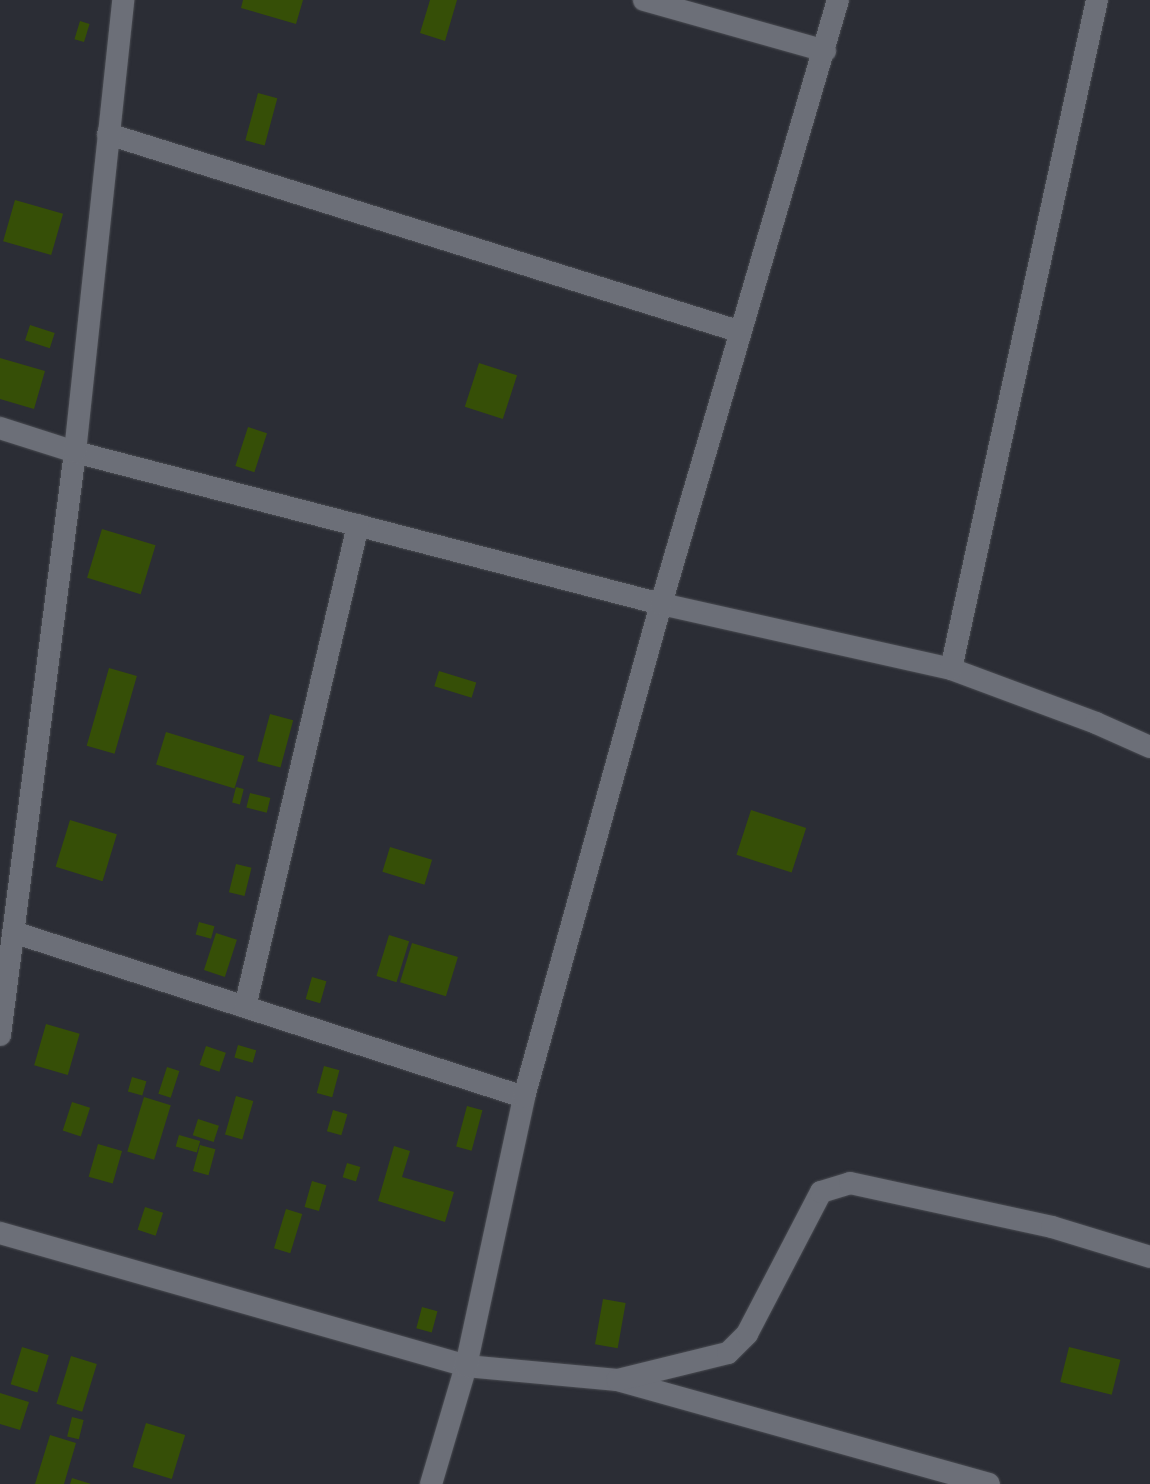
<!DOCTYPE html>
<html>
<head>
<meta charset="utf-8">
<style>
	body { margin:0 }
	#map { position:relative; width:1150px; height:1484px; overflow:hidden; background:#2b2d35; font-family:Barlow,sans-serif }
	div>[style] { position:absolute }
	.building>* { inset:0; background:#364f07; transform-origin:0 0 }
	.roads { filter:drop-shadow(0 0 1px #494b51) drop-shadow(0 0 1px #494b51) }
	.minor>* { height:22px; margin:-11px; padding:0 11px; transform-origin:11px; border-radius:11px; background:#6c6f78 }
	span { translate:-50% -50%; white-space:nowrap; text-align:center; line-height:1.15; -webkit-text-stroke:4.5px #21232b; paint-order:stroke }
</style>
</head>
<body>
<div id="map">
	<div class="building">
		<div style="clip-path:polygon(243px 0,303px 0,296px 24px,241px 8px)"></div>
		<div style="clip-path:polygon(430px 0,457px 0,445px 41px,420px 33px)"></div>
		<div style="left:80px;top:21px;width:10px;height:19px;rotate:17deg"></div>
		<div style="left:258px;top:93px;width:20px;height:49px;rotate:15deg"></div>
		<div style="left:15px;top:200px;width:50px;height:43px;rotate:16deg"></div>
		<div style="left:30px;top:325px;width:26px;height:16px;rotate:18deg"></div>
		<div style="clip-path:polygon(0 358px,45px 371px,34px 409px,0 399px)"></div>
		<div style="left:479px;top:363px;width:40px;height:46px;rotate:18deg"></div>
		<div style="left:248px;top:427px;width:20px;height:41px;rotate:18deg"></div>
		<div style="left:102px;top:529px;width:56px;height:51px;rotate:17deg"></div>
		<div style="left:109px;top:668px;width:29px;height:81px;rotate:16deg"></div>
		<div style="left:439px;top:671px;width:39px;height:16px;rotate:17deg"></div>
		<div style="left:270px;top:714px;width:24px;height:49px;rotate:15deg"></div>
		<div style="left:166px;top:732px;width:82px;height:34px;rotate:17deg"></div>
		<div style="left:236px;top:787px;width:8px;height:16px;rotate:14deg"></div>
		<div style="left:250px;top:793px;width:21px;height:15px;rotate:14deg"></div>
		<div style="left:751px;top:810px;width:58px;height:47px;rotate:18deg"></div>
		<div style="left:70px;top:820px;width:49px;height:49px;rotate:17deg"></div>
		<div style="left:390px;top:847px;width:44px;height:26px;rotate:17deg"></div>
		<div style="left:236px;top:864px;width:16px;height:29px;rotate:14deg"></div>
		<div style="left:199px;top:922px;width:16px;height:13px;rotate:15deg"></div>
		<div style="left:216px;top:933px;width:22px;height:39px;rotate:18deg"></div>
		<div style="left:389px;top:935px;width:21px;height:43px;rotate:17deg"></div>
		<div style="left:412px;top:943px;width:48px;height:41px;rotate:17deg"></div>
		<div style="left:312px;top:977px;width:15px;height:23px;rotate:16deg"></div>
		<div style="left:46px;top:1024px;width:35px;height:43px;rotate:16deg"></div>
		<div style="left:238px;top:1045px;width:19px;height:13px;rotate:16deg"></div>
		<div style="left:206px;top:1046px;width:21px;height:20px;rotate:19deg"></div>
		<div style="left:324px;top:1066px;width:16px;height:28px;rotate:15deg"></div>
		<div style="left:167px;top:1067px;width:13px;height:28px;rotate:18deg"></div>
		<div style="left:132px;top:1077px;width:15px;height:15px;rotate:16deg"></div>
		<div style="left:236px;top:1096px;width:18px;height:40px;rotate:16deg"></div>
		<div style="left:144px;top:1097px;width:28px;height:57px;rotate:17deg"></div>
		<div style="left:72px;top:1102px;width:19px;height:30px;rotate:18deg"></div>
		<div style="left:467px;top:1106px;width:16px;height:42px;rotate:15deg"></div>
		<div style="left:333px;top:1110px;width:15px;height:22px;rotate:16deg"></div>
		<div style="left:198px;top:1119px;width:22px;height:17px;rotate:18deg"></div>
		<div style="left:179px;top:1135px;width:22px;height:12px;rotate:16deg"></div>
		<div style="left:98px;top:1144px;width:25px;height:34px;rotate:16deg"></div>
		<div style="left:200px;top:1145px;width:16px;height:27px;rotate:15deg"></div>
		<div style="clip-path:polygon(394px 1146px,410px 1151px,402px 1177px,454px 1192px,445px 1222px,378px 1201px)"></div>
		<div style="left:347px;top:1163px;width:14px;height:15px;rotate:17deg"></div>
		<div style="left:312px;top:1181px;width:15px;height:27px;rotate:16deg"></div>
		<div style="left:145px;top:1207px;width:19px;height:24px;rotate:18deg"></div>
		<div style="left:286px;top:1209px;width:17px;height:41px;rotate:17deg"></div>
		<div style="left:603px;top:1299px;width:23px;height:46px;rotate:10deg"></div>
		<div style="left:422px;top:1307px;width:16px;height:22px;rotate:15deg"></div>
		<div style="left:22px;top:1347px;width:28px;height:39px;rotate:17deg"></div>
		<div style="left:1069px;top:1347px;width:53px;height:36px;rotate:14deg"></div>
		<div style="left:71px;top:1356px;width:27px;height:50px;rotate:17deg"></div>
		<div style="clip-path:polygon(0 1393px,29px 1402px,20px 1430px,0 1424px)"></div>
		<div style="left:72px;top:1417px;width:12px;height:20px;rotate:14deg"></div>
		<div style="left:146px;top:1423px;width:41px;height:46px;rotate:17deg"></div>
		<div style="clip-path:polygon(50px 1435px,76px 1443px,64px 1484px,35px 1484px)"></div>
		<div style="clip-path:polygon(72px 1478px,91px 1484px,70px 1484px)"></div>
	</div>
	<div class="roads">
		<div class="minor">
			<div style="left:644px;top:0;width:188px;rotate:15.7deg"></div>
			<div style="left:108px;top:134px;width:663px;rotate:17.37deg"></div>
			<div style="left:0;top:428px;width:79px;rotate:17.7deg"></div>
			<div style="left:75px;top:452px;width:605px;rotate:14.54deg"></div>
			<div style="left:661px;top:604px;width:297px;rotate:12.6deg"></div>
			<div style="left:951px;top:669px;width:155px;rotate:20.4deg"></div>
			<div style="left:1096px;top:723px;width:59px;rotate:24deg"></div>
			<div style="left:951px;top:669px;width:685px;rotate:-77.69deg"></div>
			<div style="left:13px;top:932px;width:537px;rotate:17.9deg"></div>
			<div style="left:245px;top:1007px;width:495px;rotate:-76.8deg"></div>
			<div style="left:0;top:1035px;width:588px;rotate:-82.67deg"></div>
			<div style="left:75px;top:452px;width:455px;rotate:-83.9deg"></div>
			<div style="left:0;top:1233px;width:485px;rotate:15.9deg"></div>
			<div style="left:466px;top:1366px;width:152px;rotate:5.3deg"></div>
			<div style="left:617px;top:1380px;width:386px;rotate:15.6deg"></div>
			<div style="left:618px;top:1380px;width:113px;rotate:-13.8deg"></div>
			<div style="left:728px;top:1353px;width:27px;rotate:-45deg"></div>
			<div style="left:747px;top:1334px;width:160px;rotate:-62.5deg"></div>
			<div style="left:821px;top:1192px;width:30px;rotate:-17deg"></div>
			<div style="left:850px;top:1183px;width:207px;rotate:12.3deg"></div>
			<div style="left:1052px;top:1227px;width:102px;rotate:17deg"></div>
			<div style="left:431px;top:1484px;width:123px;rotate:-73.5deg"></div>
			<div style="left:466px;top:1366px;width:275px;rotate:-77.8deg"></div>
			<div style="left:524px;top:1097px;width:512px;rotate:-74.47deg"></div>
			<div style="left:661px;top:604px;width:629px;rotate:-73.67deg"></div>
		</div>
	</div>
</div>
</body>
</html>
